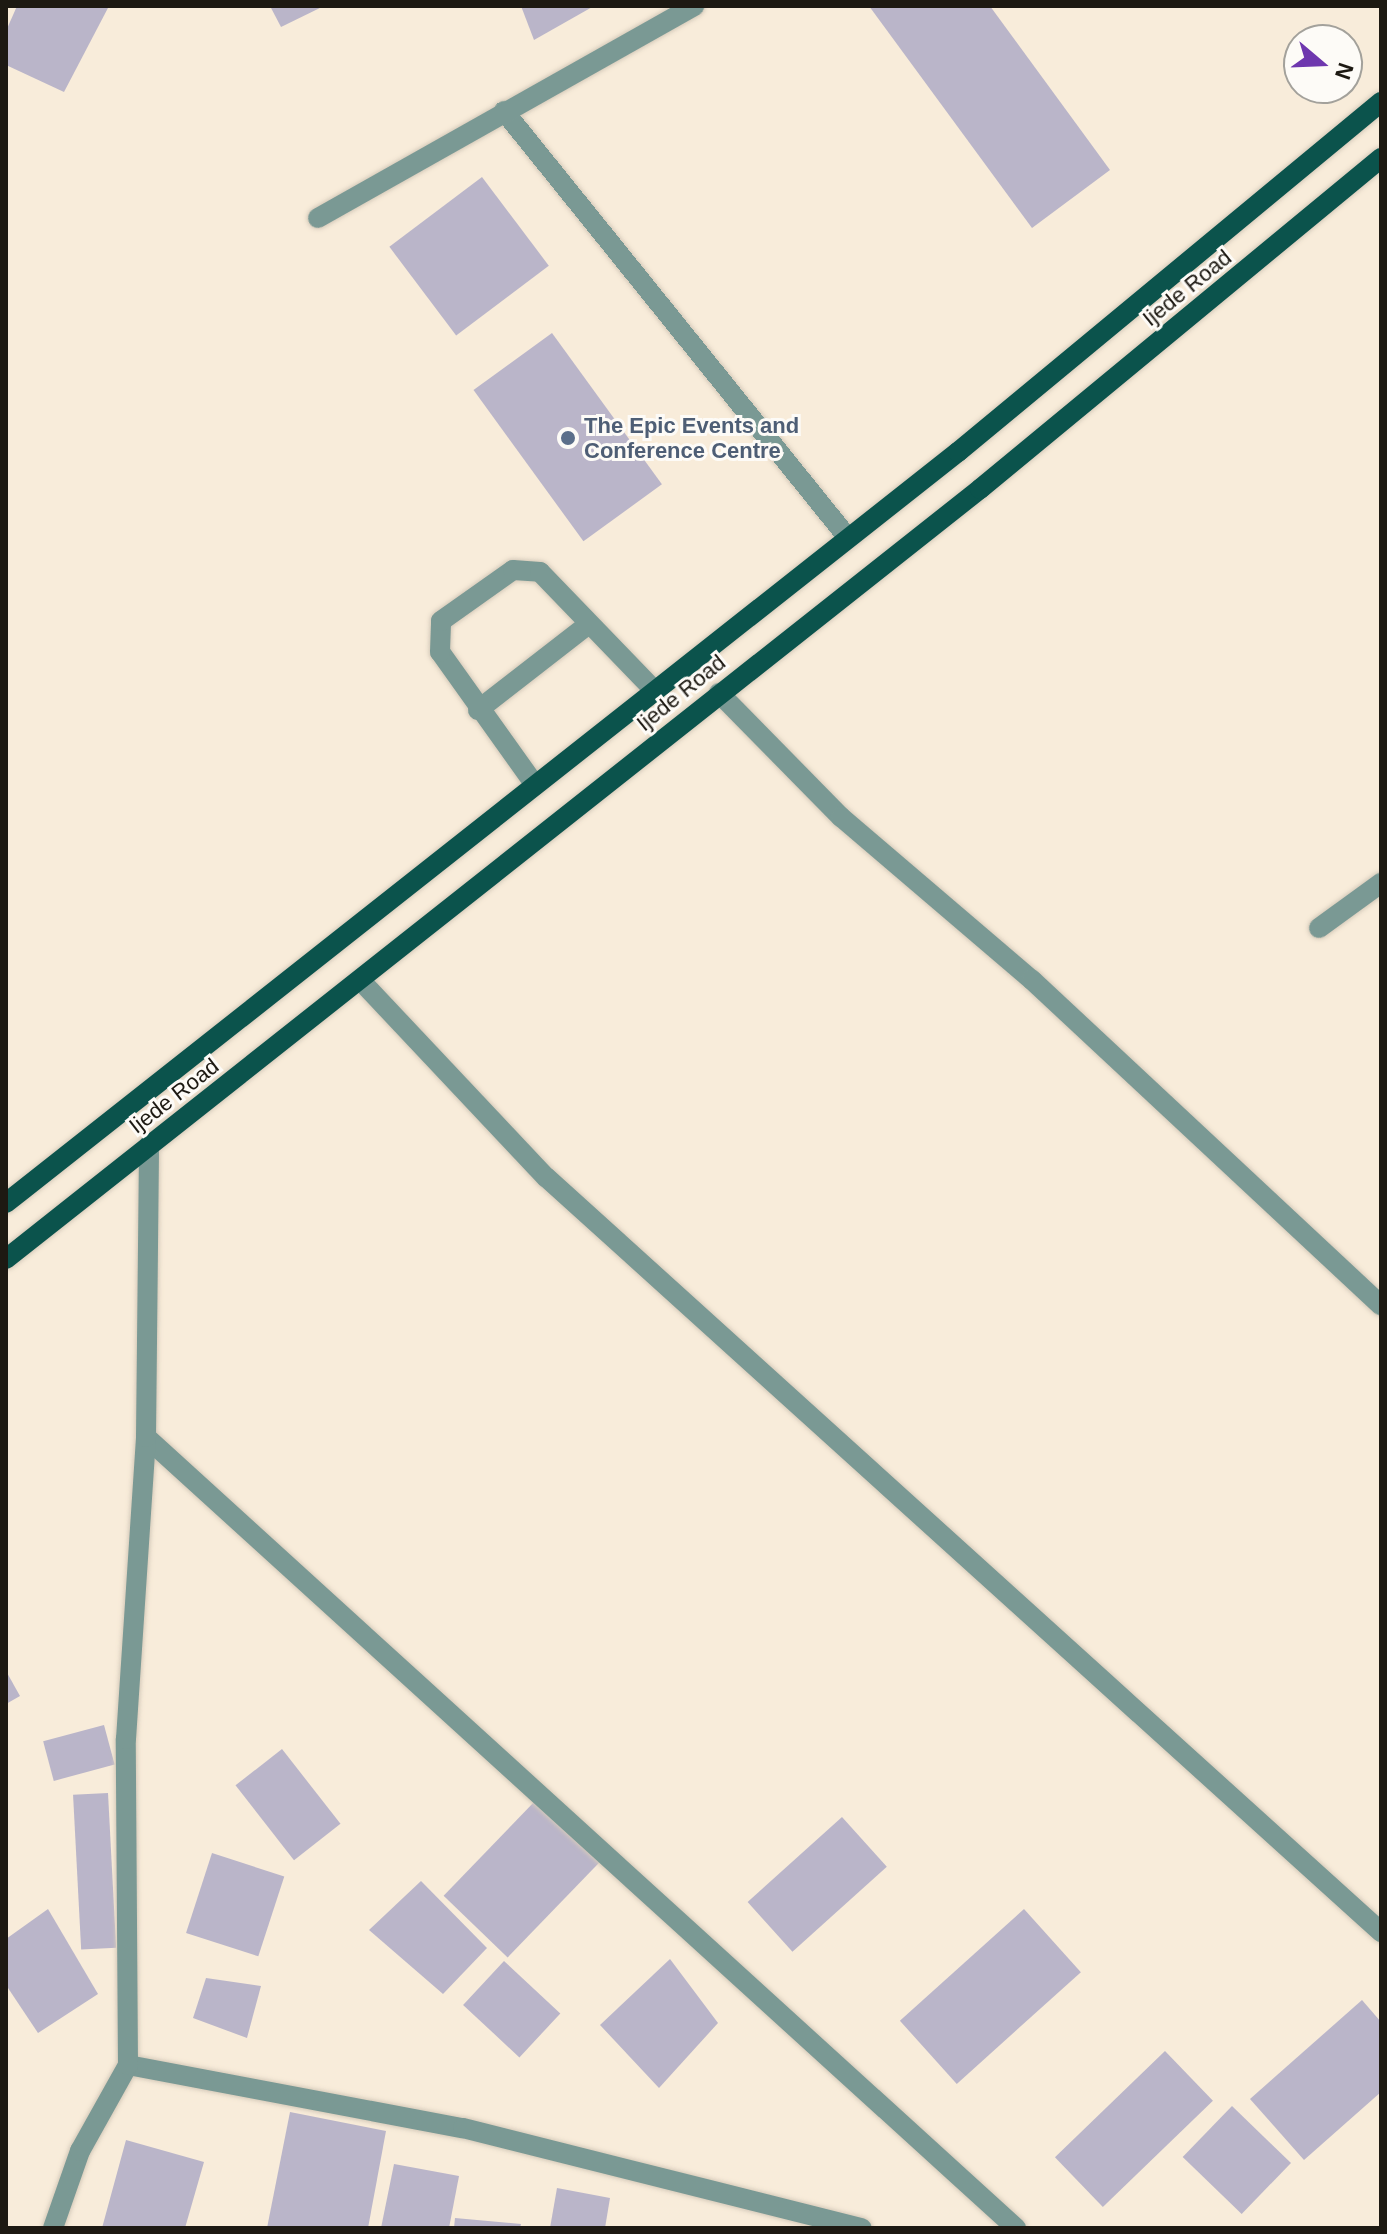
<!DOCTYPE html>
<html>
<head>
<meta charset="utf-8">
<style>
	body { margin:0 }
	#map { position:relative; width:1387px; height:2234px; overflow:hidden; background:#f8ecda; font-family:Helvetica,sans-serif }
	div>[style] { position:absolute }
	.building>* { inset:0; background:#bab5c9; transform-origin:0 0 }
	.roads { filter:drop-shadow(0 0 2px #d5caba) drop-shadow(0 0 2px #d5caba) }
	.minor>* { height:20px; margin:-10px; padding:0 10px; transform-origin:10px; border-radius:10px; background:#7a9994 }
	.major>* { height:20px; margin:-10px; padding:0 10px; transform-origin:10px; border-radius:10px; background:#0b534c }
	.dots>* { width:22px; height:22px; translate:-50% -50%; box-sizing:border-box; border:4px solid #fdfbf7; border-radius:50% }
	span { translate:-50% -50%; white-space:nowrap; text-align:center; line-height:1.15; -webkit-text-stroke:6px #fdfbf7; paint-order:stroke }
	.street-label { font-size:22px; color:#1d1912 }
	.service-label { font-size:22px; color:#4e5e75; font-weight:700 }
	.left { translate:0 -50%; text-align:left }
	.frame { position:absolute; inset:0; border:8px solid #1d1912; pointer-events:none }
	.north { position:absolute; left:1283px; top:24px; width:80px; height:80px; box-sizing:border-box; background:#fdfbf7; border:2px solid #a3a19b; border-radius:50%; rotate:109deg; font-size:22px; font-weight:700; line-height:32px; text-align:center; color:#1d1912 }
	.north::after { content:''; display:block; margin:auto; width:28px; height:36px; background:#6e37ae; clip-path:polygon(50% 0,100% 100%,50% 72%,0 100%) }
</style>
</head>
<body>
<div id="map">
	<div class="building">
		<div style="clip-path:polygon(17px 6px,109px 6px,64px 92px,6px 65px,6px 31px)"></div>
		<div style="clip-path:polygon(270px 6px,324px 6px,281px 27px)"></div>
		<div style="clip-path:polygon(521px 6px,594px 6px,534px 40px)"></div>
		<div style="clip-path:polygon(869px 6px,990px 6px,1110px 170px,1032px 228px)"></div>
		<div style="left:482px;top:177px;width:111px;height:116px;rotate:53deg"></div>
		<div style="left:552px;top:333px;width:187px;height:97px;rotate:54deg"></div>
		<div style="clip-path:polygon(6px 1671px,20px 1696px,6px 1704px)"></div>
		<div style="left:104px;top:1725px;width:41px;height:63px;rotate:75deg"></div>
		<div style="left:282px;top:1749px;width:95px;height:59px;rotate:52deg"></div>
		<div style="left:108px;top:1793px;width:155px;height:35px;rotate:87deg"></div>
		<div style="left:536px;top:1800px;width:89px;height:133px;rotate:44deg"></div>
		<div style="left:842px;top:1817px;width:67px;height:127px;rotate:48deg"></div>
		<div style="left:212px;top:1853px;width:76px;height:84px;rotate:18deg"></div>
		<div style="clip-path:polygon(421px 1881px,487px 1948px,443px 1994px,369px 1930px)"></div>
		<div style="clip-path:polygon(48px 1909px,98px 1994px,38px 2033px,6px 1985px,6px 1939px)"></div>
		<div style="left:1024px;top:1909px;width:85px;height:167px;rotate:48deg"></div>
		<div style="clip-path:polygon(670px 1959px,718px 2023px,659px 2088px,600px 2025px)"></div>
		<div style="left:504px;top:1961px;width:77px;height:60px;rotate:43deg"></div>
		<div style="clip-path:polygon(206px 1978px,261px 1986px,247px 2038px,193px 2018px)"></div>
		<div style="clip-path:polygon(1362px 2000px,1381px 2022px,1381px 2092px,1304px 2160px,1250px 2099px)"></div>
		<div style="left:1165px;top:2051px;width:69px;height:153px;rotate:46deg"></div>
		<div style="left:1232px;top:2106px;width:82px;height:71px;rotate:44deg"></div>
		<div style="clip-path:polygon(290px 2112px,386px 2131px,368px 2228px,267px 2228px)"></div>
		<div style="clip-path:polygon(126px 2140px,204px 2162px,185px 2228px,102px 2228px)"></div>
		<div style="clip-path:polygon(394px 2164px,459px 2176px,449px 2228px,381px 2228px)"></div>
		<div style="clip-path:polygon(557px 2188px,610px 2198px,605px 2228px,550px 2228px)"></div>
		<div style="clip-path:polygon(455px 2218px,521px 2224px,520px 2228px,454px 2228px)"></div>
	</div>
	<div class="roads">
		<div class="minor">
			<div style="left:504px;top:111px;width:548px;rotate:51.14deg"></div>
			<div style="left:318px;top:218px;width:432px;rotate:-29.4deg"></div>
			<div style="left:719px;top:693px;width:174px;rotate:45.5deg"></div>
			<div style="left:841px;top:817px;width:251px;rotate:40.5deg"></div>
			<div style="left:1032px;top:980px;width:477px;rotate:43deg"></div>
			<div style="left:478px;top:710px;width:140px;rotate:-37.8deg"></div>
			<div style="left:535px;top:785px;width:163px;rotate:-125.5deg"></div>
			<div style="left:440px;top:652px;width:31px;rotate:-88deg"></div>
			<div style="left:441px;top:621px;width:88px;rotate:-35.3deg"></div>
			<div style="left:513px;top:570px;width:27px;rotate:4deg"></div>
			<div style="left:540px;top:572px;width:164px;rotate:46deg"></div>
			<div style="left:1319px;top:928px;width:77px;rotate:-36deg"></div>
			<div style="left:361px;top:981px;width:270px;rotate:46.7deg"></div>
			<div style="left:546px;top:1177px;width:1126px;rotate:42.12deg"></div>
			<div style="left:146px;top:1437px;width:1176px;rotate:42.28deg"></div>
			<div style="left:128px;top:2065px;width:341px;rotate:10.7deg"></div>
			<div style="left:463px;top:2128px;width:411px;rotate:14.1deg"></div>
			<div style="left:53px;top:2228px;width:82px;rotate:-70.7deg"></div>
			<div style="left:80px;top:2151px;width:98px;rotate:-60.8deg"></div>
			<div style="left:128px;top:2065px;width:326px;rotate:-90.4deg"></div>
			<div style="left:126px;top:1739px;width:303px;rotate:-86.2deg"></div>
			<div style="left:146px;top:1437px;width:292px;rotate:-89.4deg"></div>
		</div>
		<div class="major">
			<div style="left:6px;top:1203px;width:1213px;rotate:-38.27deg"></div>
			<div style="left:958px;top:452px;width:549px;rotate:-39.61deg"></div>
			<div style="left:6px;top:1259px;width:1242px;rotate:-38.33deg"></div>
			<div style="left:980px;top:489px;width:520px;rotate:-39.54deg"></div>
		</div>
	</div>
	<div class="dots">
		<div style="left:568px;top:438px;background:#5c6f8a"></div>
	</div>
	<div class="street-label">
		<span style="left:1187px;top:288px;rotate:-39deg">Ijede Road</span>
		<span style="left:681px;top:693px;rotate:-39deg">Ijede Road</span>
		<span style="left:174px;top:1096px;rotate:-38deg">Ijede Road</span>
	</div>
	<div class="service-label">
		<span class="left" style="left:584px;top:438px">The Epic Events and<br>Conference Centre</span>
	</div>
	<div class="frame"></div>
	<div class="north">N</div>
</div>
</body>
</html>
